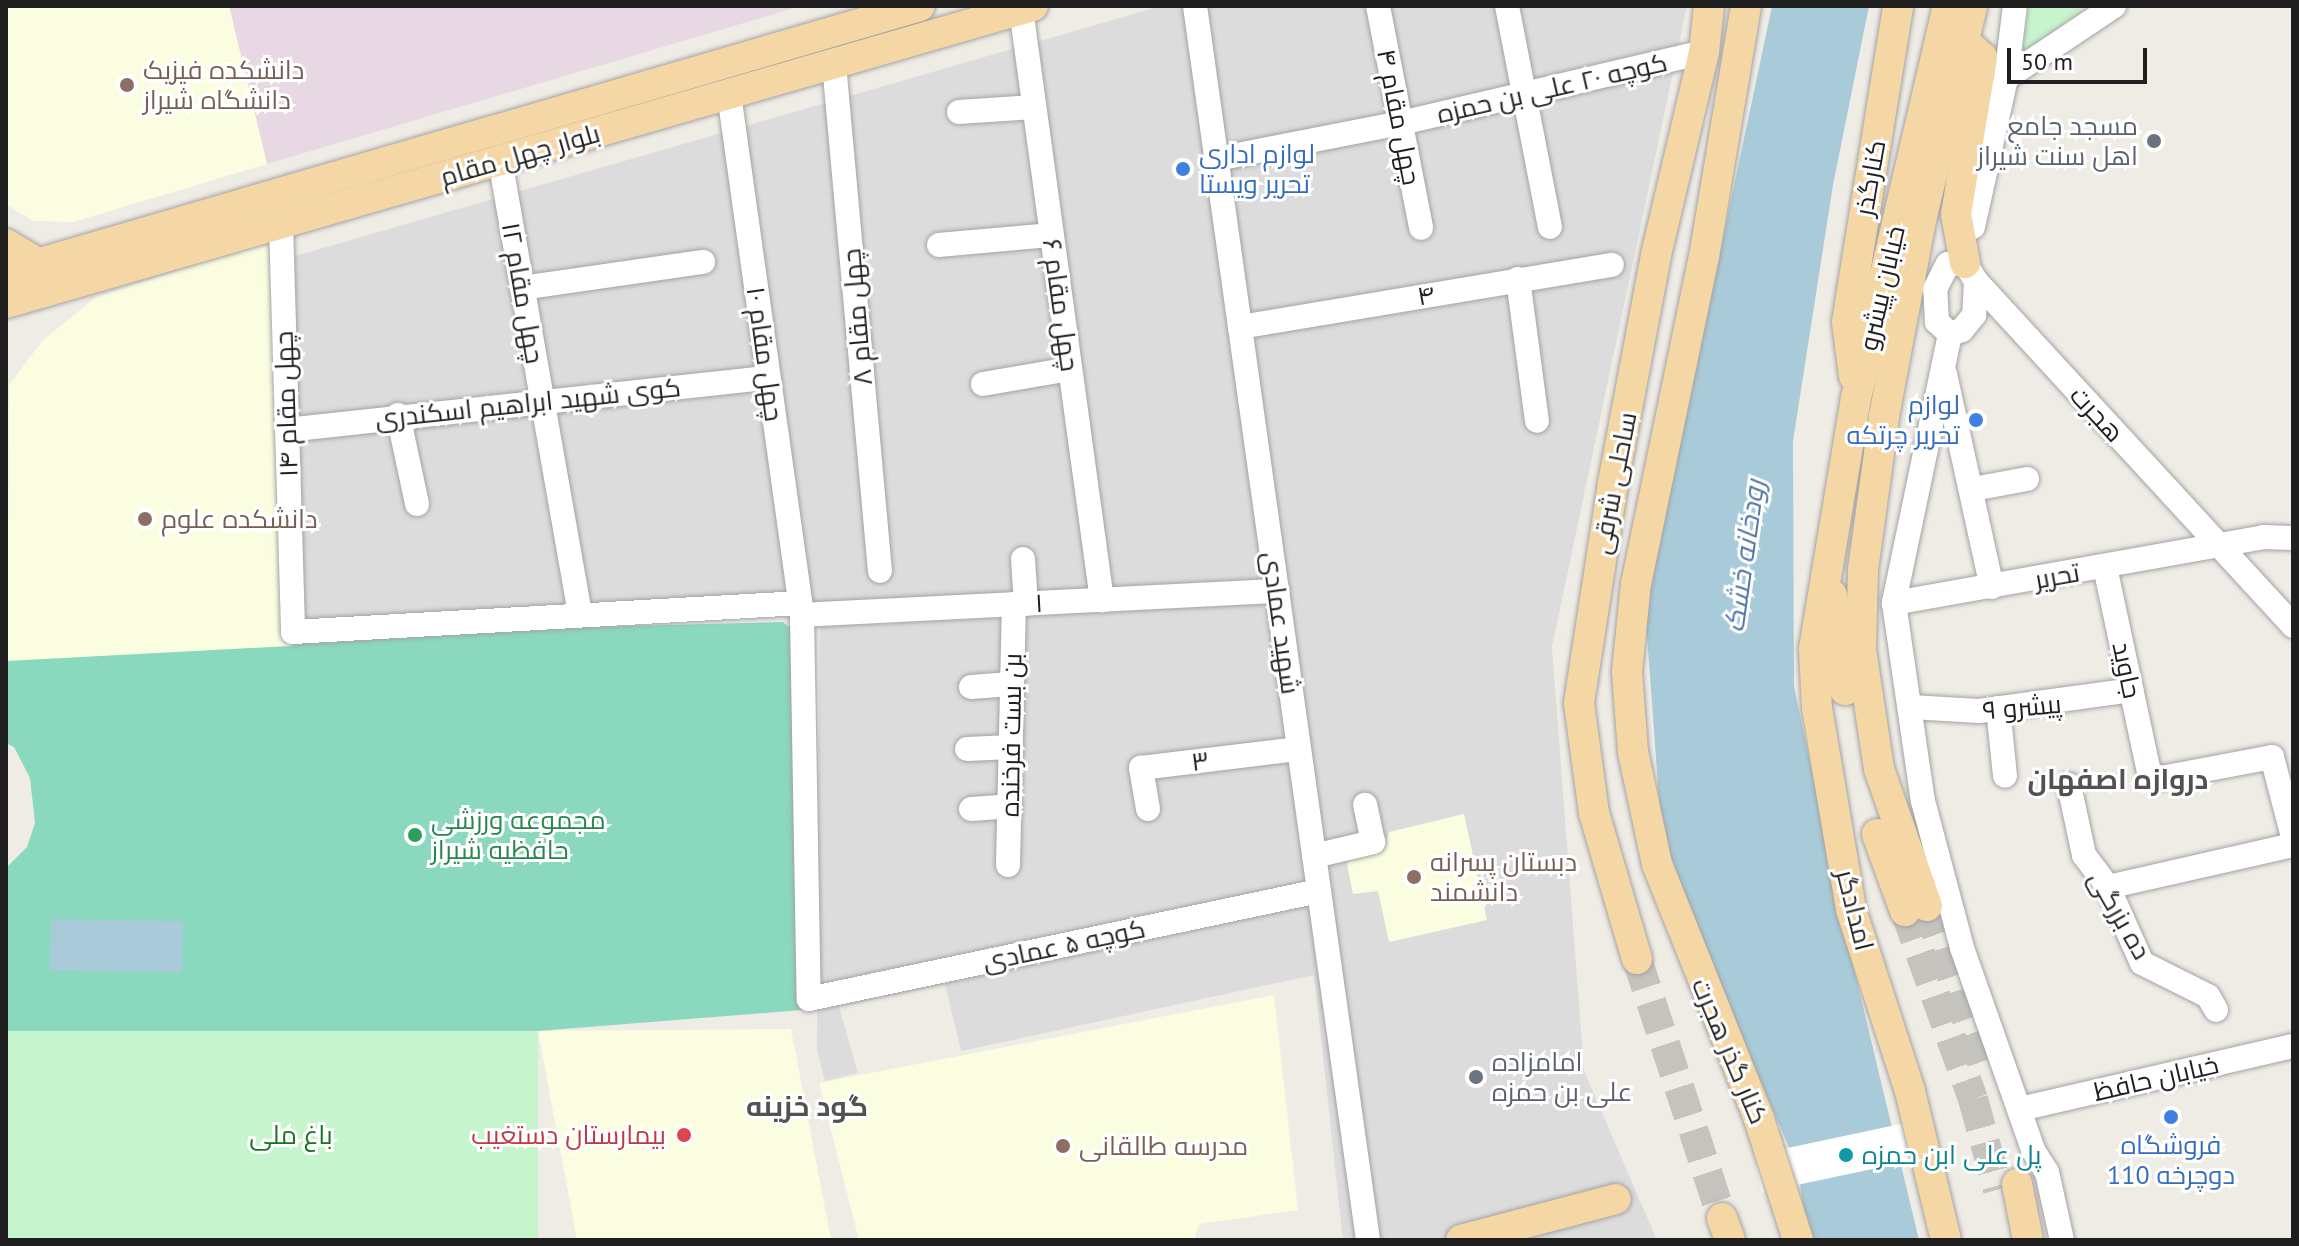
<!DOCTYPE html>
<html>
<head>
<meta charset="utf-8">
<style>
	body { margin:0 }
	#map { position:relative; width:2299px; height:1246px; overflow:hidden; background:#efece6; font-family:"PT Sans",Cairo,sans-serif }
	div>[style] { position:absolute }
	.residential>* { inset:0; background:#dddcdc }
	.industrial>* { inset:0; background:#e7d8e3 }
	.education>* { inset:0; background:#fbfde1 }
	.park>* { inset:0; background:#c6f5cd; transform-origin:0 0 }
	.pitch>* { inset:0; background:#8ad8be }
	.water>* { inset:0; background:#a9cbd9; transform-origin:0 0 }
	.pier>* { inset:0; background:#fff; transform-origin:0 0 }
	.major-tunnel>* { height:30px; margin-top:-15px; transform-origin:0; background:repeating-linear-gradient(90deg,#c5c3be 0 30px,transparent 0 45px) }
	.roads { filter:drop-shadow(0 0 2px #a3a3a3) drop-shadow(0 0 2px #a3a3a3) }
	.minor>* { height:24px; margin:-12px; padding:0 12px; transform-origin:12px; border-radius:12px; background:#fff }
	.major>* { height:30px; margin:-15px; padding:0 15px; transform-origin:15px; border-radius:15px; background:#f5d7a5 }
	.dots>* { width:22px; height:22px; translate:-50% -50%; box-sizing:border-box; border:4px solid #fff; border-radius:50% }
	span { translate:-50% -50%; white-space:nowrap; text-align:center; line-height:1.15; -webkit-text-stroke:6px #fff; paint-order:stroke }
	.education-label { font-size:26px; color:#785e54 }
	.left { translate:0 -50%; text-align:left }
	.street-label { font-size:26px; color:#1f1f1f }
	.worship-label { font-size:26px; color:#5b616d }
	.right { translate:-100% -50%; text-align:right }
	.shop-label { font-size:26px; color:#366cbe }
	.leisure-label { font-size:26px; color:#27864d }
	.park-label { font-size:26px; color:#147522 }
	.health-label { font-size:26px; color:#be3a42 }
	.culture-label { font-size:26px; color:#0d838f }
	.water-label { font-size:28px; color:#5277a7; font-style:italic }
	.neighbourhood-label { font-size:28px; color:#525252; font-weight:700 }
	.frame { position:absolute; inset:0; border:8px solid #1f1f1f; pointer-events:none }
	.scale { position:absolute; left:2007px; top:48px; width:140px; height:36px; box-sizing:border-box; border:4px solid #1f1f1f; border-top:0; padding-left:10px; font-size:24px; line-height:28px; white-space:nowrap; color:#1f1f1f; -webkit-text-stroke:6px #fff; paint-order:stroke }
</style>
</head>
<body>
<div id="map">
	<div class="residential">
		<div style="clip-path:polygon(1161px 6px,1687px 6px,1552px 647px,1584px 1071px,1657px 1240px,1343px 1240px,1314px 975px,961px 1051px,945px 984px,839px 1007px,858px 1073px,825px 1081px,817px 1051px,820px 604px,302px 628px,292px 257px)"></div>
	</div>
	<div class="industrial">
		<div style="clip-path:polygon(229px 6px,801px 6px,267px 164px)"></div>
	</div>
	<div class="education">
		<div style="clip-path:polygon(6px 6px,229px 6px,267px 164px,73px 222px,33px 221px,6px 204px)"></div>
		<div style="clip-path:polygon(272px 239px,291px 646px,7px 661px,9px 385px,43px 340px,95px 298px)"></div>
		<div style="clip-path:polygon(1464px 814px,1487px 920px,1389px 942px,1378px 891px,1353px 894px,1347px 864px,1352px 855px,1385px 848px,1389px 832px)"></div>
		<div style="clip-path:polygon(1274px 995px,1298px 1210px,1199px 1224px,1194px 1240px,859px 1240px,819px 1083px)"></div>
		<div style="clip-path:polygon(791px 1029px,831px 1240px,577px 1240px,538px 1031px)"></div>
	</div>
	<div class="park">
		<div style="clip-path:polygon(2030px 6px,2089px 6px,2022px 53px)"></div>
		<div style="left:6px;top:1031px;width:532px;height:209px"></div>
	</div>
	<div class="pitch">
		<div style="clip-path:polygon(783px 622px,796px 633px,802px 1010px,538px 1031px,6px 1031px,6px 868px,27px 847px,35px 823px,30px 778px,14px 747px,6px 743px,7px 661px,291px 646px,314px 634px)"></div>
	</div>
	<div class="water">
		<div style="clip-path:polygon(1772px 6px,1869px 6px,1833px 185px,1793px 441px,1794px 686px,1847px 940px,1919px 1240px,1809px 1240px,1797px 1166px,1663px 854px,1645px 608px)"></div>
		<div style="left:51px;top:919px;width:132px;height:51px;rotate:1deg"></div>
	</div>
	<div class="pier">
		<div style="left:1929px;top:1118px;width:38px;height:179px;rotate:78deg"></div>
	</div>
	<div class="major-tunnel">
		<div style="left:1927px;top:906px;width:178px;rotate:70.6deg"></div>
		<div style="left:1905px;top:911px;width:200px;rotate:70.1deg"></div>
		<div style="left:1973px;top:1099px;width:94px;rotate:74.6deg"></div>
		<div style="left:1637px;top:959px;width:273px;rotate:71.8deg"></div>
	</div>
	<div class="roads">
		<div class="minor">
			<div style="left:1195px;top:6px;width:1246px;rotate:82.02deg"></div>
			<div style="left:1378px;top:6px;width:226px;rotate:79deg"></div>
			<div style="left:1507px;top:6px;width:225px;rotate:79deg"></div>
			<div style="left:1021px;top:9px;width:597px;rotate:82.2deg"></div>
			<div style="left:834px;top:64px;width:509px;rotate:84.82deg"></div>
			<div style="left:2006px;top:78px;width:130px;rotate:-33.7deg"></div>
			<div style="left:729px;top:94px;width:526px;rotate:82.02deg"></div>
			<div style="left:802px;top:615px;width:384px;rotate:89deg"></div>
			<div style="left:809px;top:999px;width:521px;rotate:-11.96deg"></div>
			<div style="left:959px;top:112px;width:75px;rotate:-3.8deg"></div>
			<div style="left:1217px;top:159px;width:187px;rotate:-11.1deg"></div>
			<div style="left:1401px;top:123px;width:311px;rotate:-13.2deg"></div>
			<div style="left:500px;top:160px;width:462px;rotate:80deg"></div>
			<div style="left:281px;top:224px;width:408px;rotate:88.3deg"></div>
			<div style="left:293px;top:632px;width:508px;rotate:-3.27deg"></div>
			<div style="left:1973px;top:227px;width:153px;rotate:-77.5deg"></div>
			<div style="left:2006px;top:78px;width:73px;rotate:-82.9deg"></div>
			<div style="left:939px;top:245px;width:113px;rotate:-5.1deg"></div>
			<div style="left:1965px;top:263px;width:21px;rotate:59deg"></div>
			<div style="left:1976px;top:281px;width:34px;rotate:93deg"></div>
			<div style="left:1974px;top:315px;width:19px;rotate:129deg"></div>
			<div style="left:1962px;top:330px;width:13px;rotate:162deg"></div>
			<div style="left:1950px;top:334px;width:18px;rotate:-137deg"></div>
			<div style="left:1937px;top:322px;width:33px;rotate:-93deg"></div>
			<div style="left:1935px;top:289px;width:28px;rotate:-63deg"></div>
			<div style="left:1948px;top:264px;width:17px;rotate:-3deg"></div>
			<div style="left:1518px;top:279px;width:143px;rotate:82.4deg"></div>
			<div style="left:1976px;top:281px;width:469px;rotate:47.4deg"></div>
			<div style="left:522px;top:288px;width:183px;rotate:-8.2deg"></div>
			<div style="left:1240px;top:327px;width:377px;rotate:-9.5deg"></div>
			<div style="left:1950px;top:334px;width:275px;rotate:101.8deg"></div>
			<div style="left:1894px;top:603px;width:200px;rotate:81.7deg"></div>
			<div style="left:1923px;top:801px;width:152px;rotate:75.1deg"></div>
			<div style="left:1962px;top:948px;width:214px;rotate:70.6deg"></div>
			<div style="left:2033px;top:1150px;width:26px;rotate:58deg"></div>
			<div style="left:2047px;top:1172px;width:70px;rotate:77.6deg"></div>
			<div style="left:1945px;top:374px;width:218px;rotate:77.6deg"></div>
			<div style="left:983px;top:384px;width:88px;rotate:-9.8deg"></div>
			<div style="left:398px;top:415px;width:91px;rotate:77.9deg"></div>
			<div style="left:287px;top:430px;width:484px;rotate:-6.2deg"></div>
			<div style="left:1973px;top:489px;width:55px;rotate:-10.5deg"></div>
			<div style="left:1023px;top:559px;width:45px;rotate:86.2deg"></div>
			<div style="left:2105px;top:567px;width:211px;rotate:77.9deg"></div>
			<div style="left:2149px;top:773px;width:13px;rotate:23deg"></div>
			<div style="left:2161px;top:778px;width:113px;rotate:-10.7deg"></div>
			<div style="left:2272px;top:757px;width:83px;rotate:75.3deg"></div>
			<div style="left:1894px;top:603px;width:375px;rotate:-10.1deg"></div>
			<div style="left:2263px;top:537px;width:30px;rotate:2deg"></div>
			<div style="left:802px;top:615px;width:476px;rotate:-2.9deg"></div>
			<div style="left:971px;top:687px;width:40px;rotate:-4.3deg"></div>
			<div style="left:1911px;top:707px;width:68px;rotate:3.4deg"></div>
			<div style="left:1979px;top:711px;width:154px;rotate:-7.8deg"></div>
			<div style="left:1998px;top:708px;width:68px;rotate:84.1deg"></div>
			<div style="left:967px;top:749px;width:44px;rotate:-2.6deg"></div>
			<div style="left:2069px;top:785px;width:72px;rotate:77.9deg"></div>
			<div style="left:2084px;top:855px;width:40px;rotate:53deg"></div>
			<div style="left:2108px;top:887px;width:83px;rotate:65.9deg"></div>
			<div style="left:2142px;top:963px;width:74px;rotate:26.6deg"></div>
			<div style="left:2208px;top:996px;width:16px;rotate:60deg"></div>
			<div style="left:971px;top:809px;width:39px;rotate:-4deg"></div>
			<div style="left:1148px;top:809px;width:42px;rotate:-99.7deg"></div>
			<div style="left:1141px;top:768px;width:159px;rotate:-6.9deg"></div>
			<div style="left:1314px;top:856px;width:61px;rotate:-13.3deg"></div>
			<div style="left:1373px;top:842px;width:38px;rotate:-102deg"></div>
			<div style="left:1008px;top:865px;width:261px;rotate:-88.7deg"></div>
			<div style="left:2108px;top:887px;width:190px;rotate:-12.8deg"></div>
			<div style="left:2020px;top:1109px;width:280px;rotate:-13deg"></div>
		</div>
		<div class="major">
			<div style="left:1746px;top:6px;width:254px;rotate:99.5deg"></div>
			<div style="left:1704px;top:256px;width:334px;rotate:101.7deg"></div>
			<div style="left:1636px;top:583px;width:89px;rotate:95.8deg"></div>
			<div style="left:1627px;top:672px;width:80px;rotate:85.7deg"></div>
			<div style="left:1633px;top:752px;width:115px;rotate:77.9deg"></div>
			<div style="left:1657px;top:864px;width:275px;rotate:68.2deg"></div>
			<div style="left:1759px;top:1119px;width:127px;rotate:72.1deg"></div>
			<div style="left:1964px;top:41px;width:24px;rotate:42deg"></div>
			<div style="left:1982px;top:57px;width:159px;rotate:99.4deg"></div>
			<div style="left:1956px;top:214px;width:50px;rotate:79.6deg"></div>
			<div style="left:6px;top:244px;width:39px;rotate:31deg"></div>
			<div style="left:6px;top:273px;width:952px;rotate:-16.28deg"></div>
			<div style="left:6px;top:303px;width:1069px;rotate:-16.13deg"></div>
			<div style="left:1854px;top:376px;width:54px;rotate:-97.4deg"></div>
			<div style="left:1847px;top:322px;width:320px;rotate:-80.8deg"></div>
			<div style="left:1832px;top:595px;width:96px;rotate:82.2deg"></div>
			<div style="left:1877px;top:834px;width:82px;rotate:70deg"></div>
			<div style="left:1927px;top:906px;width:145px;rotate:-109.3deg"></div>
			<div style="left:1879px;top:769px;width:120px;rotate:-98.6deg"></div>
			<div style="left:1861px;top:650px;width:80px;rotate:-88.6deg"></div>
			<div style="left:1863px;top:570px;width:155px;rotate:-82.2deg"></div>
			<div style="left:1884px;top:416px;width:194px;rotate:-79.3deg"></div>
			<div style="left:1920px;top:225px;width:225px;rotate:-76.6deg"></div>
			<div style="left:1637px;top:959px;width:152px;rotate:-106.4deg"></div>
			<div style="left:1594px;top:813px;width:111px;rotate:-97.8deg"></div>
			<div style="left:1579px;top:703px;width:223px;rotate:-81.2deg"></div>
			<div style="left:1613px;top:483px;width:232px;rotate:-79.3deg"></div>
			<div style="left:1656px;top:255px;width:209px;rotate:-76.7deg"></div>
			<div style="left:1704px;top:52px;width:46px;rotate:-83.8deg"></div>
			<div style="left:2017px;top:1184px;width:57px;rotate:78.9deg"></div>
			<div style="left:1722px;top:1218px;width:23px;rotate:70deg"></div>
			<div style="left:1461px;top:1240px;width:160px;rotate:-14.8deg"></div>
			<div style="left:1946px;top:1240px;width:153px;rotate:-103.6deg"></div>
			<div style="left:1910px;top:1091px;width:191px;rotate:-108deg"></div>
			<div style="left:1851px;top:909px;width:203px;rotate:-99.6deg"></div>
			<div style="left:1817px;top:709px;width:60px;rotate:-92.9deg"></div>
			<div style="left:1814px;top:649px;width:254px;rotate:-80.5deg"></div>
			<div style="left:1856px;top:398px;width:403px;rotate:-76.8deg"></div>
		</div>
	</div>
	<div class="dots">
		<div style="left:127px;top:85px;background:#8d6e63"></div>
		<div style="left:2154px;top:141px;background:#6b7280"></div>
		<div style="left:1183px;top:169px;background:#3f7fe0"></div>
		<div style="left:1976px;top:420px;background:#3f7fe0"></div>
		<div style="left:145px;top:519px;background:#8d6e63"></div>
		<div style="left:415px;top:835px;background:#2e9e5b"></div>
		<div style="left:1414px;top:877px;background:#8d6e63"></div>
		<div style="left:1476px;top:1077px;background:#6b7280"></div>
		<div style="left:2171px;top:1117px;background:#3f7fe0"></div>
		<div style="left:684px;top:1135px;background:#e0444e"></div>
		<div style="left:1063px;top:1146px;background:#8d6e63"></div>
		<div style="left:1846px;top:1155px;background:#0f9aa8"></div>
	</div>
	<div class="education-label">
		<span class="left" style="left:143px;top:85px">دانشکده فیزیک<br>دانشگاه شیراز</span>
		<span class="left" style="left:161px;top:519px">دانشکده علوم</span>
		<span class="left" style="left:1430px;top:877px">دبستان پسرانه<br>دانشمند</span>
		<span class="left" style="left:1079px;top:1146px">مدرسه طالقانی</span>
	</div>
	<div class="street-label">
		<span style="left:1552px;top:88px;rotate:-13deg">کوچه ۲۰ علی بن حمزه</span>
		<span style="left:1399px;top:117px;rotate:79deg">چهل مقام ۴</span>
		<span style="left:520px;top:155px;rotate:-16deg">بلوار چهل مقام</span>
		<span style="left:1870px;top:178px;rotate:-80deg">کنارگذر</span>
		<span style="left:1882px;top:288px;rotate:-77deg">خیابان پیشرو</span>
		<span style="left:523px;top:293px;rotate:80deg">چهل مقام ۱۲</span>
		<span style="left:1426px;top:295px;rotate:-10deg">۴</span>
		<span style="left:1061px;top:305px;rotate:82deg">چهل مقام ۶</span>
		<span style="left:857px;top:317px;rotate:-95deg">چهل مقام ۸</span>
		<span style="left:765px;top:354px;rotate:82deg">چهل مقام ۱۰</span>
		<span style="left:528px;top:403px;rotate:-6deg">کوی شهید ابراهیم اسکندری</span>
		<span style="left:286px;top:404px;rotate:-92deg">چهل مقام ۱۴</span>
		<span style="left:2097px;top:414px;rotate:47deg">هجرت</span>
		<span style="left:1614px;top:483px;rotate:-79deg">ساحلی شرقی</span>
		<span style="left:2057px;top:576px;rotate:-10deg">تحریر</span>
		<span style="left:1039px;top:603px;rotate:-3deg">۱</span>
		<span style="left:1281px;top:623px;rotate:82deg">شهید عمادی</span>
		<span style="left:2127px;top:670px;rotate:78deg">جاوید</span>
		<span style="left:2022px;top:707px;rotate:-5deg">پیشرو ۹</span>
		<span style="left:1011px;top:735px;rotate:-89deg">بن بست فرخنده</span>
		<span style="left:1200px;top:761px;rotate:-7deg">۳</span>
		<span style="left:1855px;top:910px;rotate:76deg">امدادگر</span>
		<span style="left:2120px;top:915px;rotate:60deg">ده بزرگی</span>
		<span style="left:1064px;top:945px;rotate:-12deg">کوچه ۵ عمادی</span>
		<span style="left:1730px;top:1051px;rotate:67deg">کنار گذر هجرت</span>
		<span style="left:2156px;top:1078px;rotate:-13deg">خیابان حافظ</span>
	</div>
	<div class="worship-label">
		<span class="right" style="left:2138px;top:141px">مسجد جامع<br>اهل سنت شیراز</span>
		<span class="left" style="left:1492px;top:1077px">امامزاده<br>علی بن حمزه</span>
	</div>
	<div class="shop-label">
		<span class="left" style="left:1199px;top:169px">لوازم اداری<br>تحریر ویستا</span>
		<span class="right" style="left:1960px;top:420px">لوازم<br>تحریر چرتکه</span>
		<span style="left:2171px;top:1160px">فروشگاه<br>دوچرخه 110</span>
	</div>
	<div class="leisure-label">
		<span class="left" style="left:431px;top:835px">مجموعه ورزشی<br>حافظیه شیراز</span>
	</div>
	<div class="park-label">
		<span style="left:291px;top:1135px">باغ ملی</span>
	</div>
	<div class="health-label">
		<span class="right" style="left:666px;top:1135px">بیمارستان دستغیب</span>
	</div>
	<div class="culture-label">
		<span class="left" style="left:1862px;top:1155px">پل علی ابن حمزه</span>
	</div>
	<div class="water-label">
		<span style="left:1744px;top:556px;rotate:-82deg">رودخانه خشک</span>
	</div>
	<div class="neighbourhood-label">
		<span style="left:2118px;top:779px">دروازه اصفهان</span>
		<span style="left:807px;top:1106px">گود خزینه</span>
	</div>
	<div class="frame"></div>
	<div class="scale">50 m</div>
</div>
</body>
</html>
